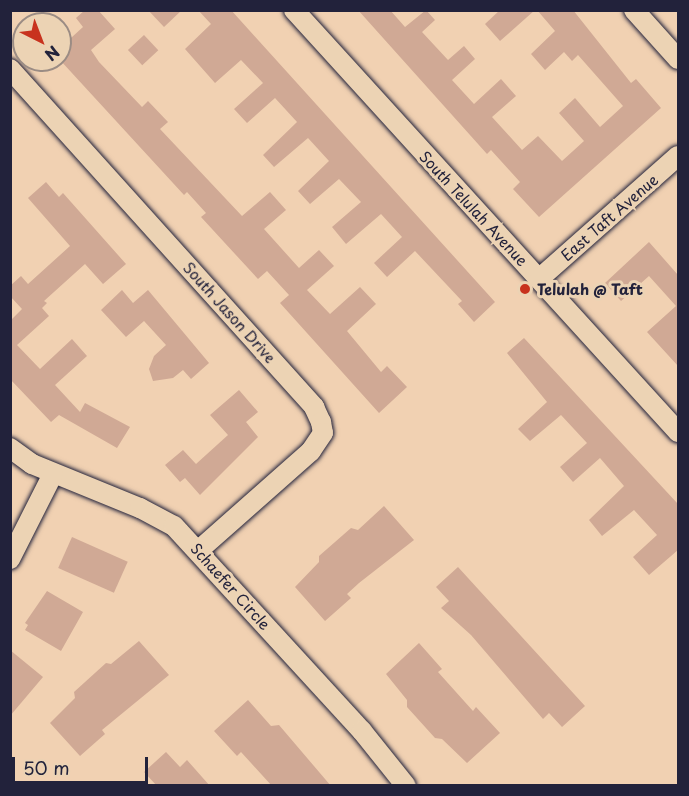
<!DOCTYPE html>
<html>
<head>
<meta charset="utf-8">
<style>
	body { margin:0 }
	#map { position:relative; width:689px; height:796px; overflow:hidden; background:#f1d1b2; font-family:"Playpen Sans",sans-serif }
	div>[style] { position:absolute }
	.building>* { inset:0; background:#d0a995; transform-origin:0 0 }
	.roads { filter:drop-shadow(0 0 2px #22223b) drop-shadow(0 0 2px #22223b) }
	.minor>* { height:20px; margin:-10px; padding:0 10px; transform-origin:10px; border-radius:10px; background:#ecd3b4 }
	.dots>* { width:16px; height:16px; translate:-50% -50%; box-sizing:border-box; border:3px solid #ecd3b4; border-radius:50% }
	span { translate:-50% -50%; white-space:nowrap; text-align:center; line-height:1.15; -webkit-text-stroke:6px #ecd3b4; paint-order:stroke }
	.street-label { font-size:15px; color:#22223b }
	.poi-label { font-size:15px; color:#22223b; font-weight:700 }
	.left { translate:0 -50%; text-align:left }
	.frame { position:absolute; inset:0; border:12px solid #22223b; pointer-events:none }
	.north { position:absolute; left:12px; top:12px; width:60px; height:60px; box-sizing:border-box; background:#ecd3b4; border:2px solid #9b8c84; border-radius:50%; rotate:138deg; font-size:16px; font-weight:700; line-height:24px; text-align:center; color:#22223b }
	.north::after { content:''; display:block; margin:auto; width:21px; height:27px; background:#c8321e; clip-path:polygon(50% 0,100% 100%,50% 72%,0 100%) }
	.scale { position:absolute; left:12px; top:757px; width:136px; height:27px; box-sizing:border-box; border:3px solid #22223b; border-top:0; padding-left:8px; font-size:18px; line-height:21px; white-space:nowrap; color:#22223b; -webkit-text-stroke:4px #ecd3b4; paint-order:stroke }
</style>
</head>
<body>
<div id="map">
	<div class="building">
		<div style="clip-path:polygon(85px 10px,98px 10px,115px 29px,91px 50px,99px 62px,142px 107px,148px 101px,168px 122px,160px 129px,242px 216px,270px 192px,286px 210px,264px 229px,299px 268px,319px 250px,334px 266px,307px 290px,330px 314px,360px 287px,376px 304px,347px 331px,381px 372px,387px 366px,407px 387px,379px 413px,280px 303px,289px 295px,267px 271px,258px 279px,201px 217px,206px 213px,187px 192px,184px 195px,60px 60px,60px 48px,83px 27px,76px 18px)"></div>
		<div style="clip-path:polygon(148px 10px,182px 10px,164px 27px)"></div>
		<div style="clip-path:polygon(198px 10px,231px 10px,495px 302px,474px 322px,458px 304px,462px 301px,415px 251px,387px 277px,374px 263px,402px 237px,381px 214px,346px 244px,332px 227px,361px 202px,339px 179px,310px 204px,298px 191px,329px 161px,308px 138px,274px 167px,263px 155px,297px 122px,275px 98px,247px 123px,234px 109px,263px 83px,241px 60px,215px 83px,185px 49px,211px 24px)"></div>
		<div style="clip-path:polygon(358px 10px,390px 10px,405px 27px,426px 10px,435px 20px,422px 32px,448px 60px,464px 46px,475px 59px,452px 80px,474px 104px,501px 79px,516px 96px,492px 117px,522px 150px,538px 136px,562px 161px,584px 141px,559px 113px,575px 98px,600px 127px,623px 106px,578px 55px,572px 61px,564px 52px,545px 70px,531px 54px,555px 31px,537px 10px,573px 10px,631px 83px,636px 79px,661px 108px,539px 217px,513px 189px,520px 182px,491px 150px,487px 154px)"></div>
		<div style="clip-path:polygon(500px 10px,535px 10px,500px 41px,485px 24px)"></div>
		<div style="left:144px;top:35px;width:21px;height:22px;rotate:47deg"></div>
		<div style="clip-path:polygon(46px 182px,59px 197px,63px 193px,126px 264px,103px 284px,85px 264px,44px 301px,47px 303px,42px 308px,49px 316px,17px 345px,40px 369px,72px 339px,87px 356px,55px 385px,80px 412px,85px 403px,130px 427px,117px 448px,59px 415px,51px 422px,10px 379px,10px 321px,22px 309px,10px 296px,10px 286px,21px 276px,28px 284px,70px 246px,28px 198px)"></div>
		<div style="clip-path:polygon(649px 242px,678px 275px,678px 366px,647px 332px,676px 306px,649px 276px,621px 301px,605px 283px)"></div>
		<div style="clip-path:polygon(122px 290px,133px 303px,148px 290px,209px 363px,191px 379px,183px 370px,173px 378px,153px 381px,149px 369px,154px 356px,166px 345px,144px 321px,126px 337px,101px 310px)"></div>
		<div style="clip-path:polygon(524px 338px,678px 504px,678px 550px,649px 575px,633px 557px,657px 535px,634px 510px,602px 536px,589px 520px,624px 486px,600px 458px,573px 482px,560px 467px,587px 443px,561px 415px,530px 441px,518px 429px,547px 402px,507px 353px)"></div>
		<div style="clip-path:polygon(239px 390px,258px 412px,246px 422px,258px 437px,200px 495px,185px 478px,180px 482px,165px 465px,183px 450px,196px 464px,228px 435px,210px 415px)"></div>
		<div style="clip-path:polygon(384px 506px,414px 540px,359px 583px,347px 594px,351px 598px,325px 621px,295px 587px,319px 562px,319px 556px,351px 528px,358px 530px)"></div>
		<div style="left:72px;top:537px;width:61px;height:34px;rotate:24deg"></div>
		<div style="clip-path:polygon(458px 567px,585px 706px,562px 727px,549px 713px,543px 719px,471px 635px,441px 608px,449px 601px,436px 587px)"></div>
		<div style="clip-path:polygon(47px 591px,83px 612px,61px 651px,25px 630px,28px 625px,25px 623px)"></div>
		<div style="clip-path:polygon(139px 641px,169px 675px,102px 730px,105px 734px,80px 756px,50px 723px,75px 698px,74px 692px,106px 663px,111px 664px)"></div>
		<div style="clip-path:polygon(419px 643px,442px 669px,438px 672px,473px 711px,476px 707px,500px 733px,467px 763px,442px 739px,435px 738px,407px 707px,407px 700px,386px 674px)"></div>
		<div style="clip-path:polygon(10px 650px,43px 677px,10px 716px)"></div>
		<div style="clip-path:polygon(248px 700px,271px 726px,279px 725px,331px 786px,272px 786px,241px 752px,237px 756px,214px 731px)"></div>
		<div style="clip-path:polygon(166px 752px,180px 767px,187px 760px,210px 786px,157px 786px,144px 772px)"></div>
	</div>
	<div class="roads">
		<div class="minor">
			<div style="left:294px;top:10px;width:571px;rotate:47.7deg"></div>
			<div style="left:634px;top:10px;width:66px;rotate:48.1deg"></div>
			<div style="left:10px;top:69px;width:455px;rotate:48deg"></div>
			<div style="left:314px;top:407px;width:17px;rotate:65deg"></div>
			<div style="left:321px;top:422px;width:11px;rotate:80deg"></div>
			<div style="left:323px;top:433px;width:22px;rotate:124deg"></div>
			<div style="left:311px;top:451px;width:151px;rotate:138.5deg"></div>
			<div style="left:540px;top:278px;width:184px;rotate:-41.5deg"></div>
			<div style="left:10px;top:448px;width:27px;rotate:36deg"></div>
			<div style="left:32px;top:464px;width:117px;rotate:22.2deg"></div>
			<div style="left:140px;top:508px;width:38px;rotate:28deg"></div>
			<div style="left:174px;top:526px;width:278px;rotate:47.5deg"></div>
			<div style="left:362px;top:731px;width:70px;rotate:51.3deg"></div>
			<div style="left:10px;top:559px;width:95px;rotate:-63.2deg"></div>
		</div>
	</div>
	<div class="dots">
		<div style="left:525px;top:289px;background:#c8321e"></div>
	</div>
	<div class="street-label">
		<span style="left:474px;top:208px;rotate:47deg">South Telulah Avenue</span>
		<span style="left:609px;top:217px;rotate:-41deg">East Taft Avenue</span>
		<span style="left:230px;top:312px;rotate:48deg">South Jason Drive</span>
		<span style="left:231px;top:586px;rotate:48deg">Schaefer Circle</span>
	</div>
	<div class="poi-label">
		<span class="left" style="left:537px;top:289px">Telulah @ Taft</span>
	</div>
	<div class="frame"></div>
	<div class="north">N</div>
	<div class="scale">50 m</div>
</div>
</body>
</html>
